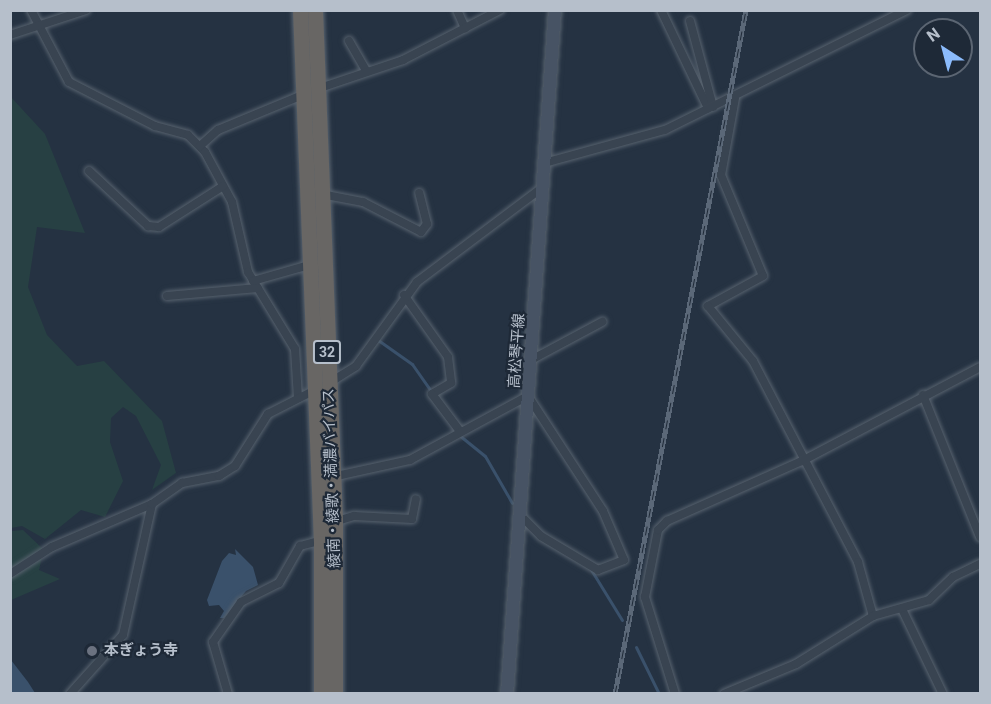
<!DOCTYPE html>
<html>
<head>
<meta charset="utf-8">
<style>
	body { margin:0 }
	#map { position:relative; width:991px; height:704px; overflow:hidden; background:#253242; font-family:Roboto,"Noto Sans JP",sans-serif }
	div>[style] { position:absolute }
	.green>* { inset:0; background:#274043 }
	.water>* { inset:0; background:#3a516b }
	.stream>* { height:3px; margin:-1.5px; padding:0 1.5px; transform-origin:1.5px; border-radius:1.5px; background:#3a516b }
	.roads { filter:drop-shadow(0 0 2px #57626e) drop-shadow(0 0 2px #57626e) }
	.minor>* { height:8px; margin:-4px; padding:0 4px; transform-origin:4px; border-radius:4px; background:#394451 }
	.secondary>* { height:12px; margin:-6px; padding:0 6px; transform-origin:6px; border-radius:6px; background:#475364 }
	.trunk>* { height:15px; margin:-7.5px; padding:0 7.5px; transform-origin:7.5px; border-radius:7.5px; background:#686664 }
	.rail>* { height:5px; margin-top:-2.5px; transform-origin:0; background:repeating-linear-gradient(90deg,#1e2937 0 9px,#5b6878 0 18px); box-sizing:border-box; border-block:2px solid #5b6878 }
	.dots>* { width:16px; height:16px; translate:-50% -50%; box-sizing:border-box; border:3px solid #1e2937; border-radius:50% }
	span { translate:-50% -50%; white-space:nowrap; text-align:center; line-height:1.15; -webkit-text-stroke:4.5px #1e2937; paint-order:stroke }
	.shield-label span { padding:2px 4px; background:#1e2937; border:2px solid; border-radius:4px; -webkit-text-stroke-width:0 }
	.shield-label { font-size:14px; color:#b6bfcb; font-weight:700 }
	.street-label { font-size:15px; color:#b6bfcb }
	.poi-label { font-size:15px; color:#b6bfcb; font-weight:700 }
	.left { translate:0 -50%; text-align:left }
	.frame { position:absolute; inset:0; border:12px solid #b6bfcb; pointer-events:none }
	.north { position:absolute; left:913px; top:18px; width:60px; height:60px; box-sizing:border-box; background:#1e2937; border:2px solid #5b6572; border-radius:50%; rotate:324deg; font-size:16px; font-weight:700; line-height:24px; text-align:center; color:#b6bfcb }
	.north::after { content:''; display:block; margin:auto; width:21px; height:27px; background:#8bbbfc; clip-path:polygon(50% 0,100% 100%,50% 72%,0 100%) }
</style>
</head>
<body>
<div id="map">
	<div class="green">
		<div style="clip-path:polygon(10px 96px,45px 134px,85px 233px,37px 227px,28px 287px,47px 335px,77px 366px,104px 361px,162px 421px,176px 473px,152px 490px,161px 465px,136px 416px,123px 407px,111px 418px,110px 442px,123px 481px,105px 517px,81px 510px,45px 539px,22px 526px,11px 528px)"></div>
		<div style="clip-path:polygon(23px 530px,44px 550px,11px 571px,11px 531px)"></div>
		<div style="clip-path:polygon(42px 557px,39px 570px,60px 579px,11px 600px,10px 577px)"></div>
	</div>
	<div class="water">
		<div style="clip-path:polygon(235px 549px,253px 567px,258px 585px,246px 591px,224px 618px,220px 618px,224px 611px,219px 605px,209px 606px,207px 600px,222px 561px,229px 553px,236px 555px)"></div>
		<div style="clip-path:polygon(11px 660px,28px 682px,35px 693px,11px 693px)"></div>
	</div>
	<div class="stream">
		<div style="left:378px;top:340px;width:42px;rotate:35.2deg"></div>
		<div style="left:412px;top:364px;width:32px;rotate:55deg"></div>
		<div style="left:459px;top:435px;width:33px;rotate:39deg"></div>
		<div style="left:485px;top:456px;width:54px;rotate:60.1deg"></div>
		<div style="left:590px;top:568px;width:61px;rotate:58.4deg"></div>
		<div style="left:636px;top:647px;width:52px;rotate:63.9deg"></div>
	</div>
	<div class="roads">
		<div class="minor">
			<div style="left:31px;top:10px;width:81px;rotate:62.2deg"></div>
			<div style="left:69px;top:82px;width:97px;rotate:27.1deg"></div>
			<div style="left:155px;top:126px;width:34px;rotate:15deg"></div>
			<div style="left:188px;top:135px;width:24px;rotate:45deg"></div>
			<div style="left:205px;top:152px;width:57px;rotate:61.6deg"></div>
			<div style="left:232px;top:202px;width:72px;rotate:77.1deg"></div>
			<div style="left:248px;top:272px;width:90px;rotate:58.6deg"></div>
			<div style="left:295px;top:349px;width:49px;rotate:86.5deg"></div>
			<div style="left:457px;top:10px;width:20px;rotate:66deg"></div>
			<div style="left:661px;top:10px;width:109px;rotate:64.4deg"></div>
			<div style="left:690px;top:21px;width:89px;rotate:75deg"></div>
			<div style="left:10px;top:35px;width:80px;rotate:-18.2deg"></div>
			<div style="left:349px;top:41px;width:34px;rotate:60deg"></div>
			<div style="left:317px;top:89px;width:91px;rotate:-18.6deg"></div>
			<div style="left:403px;top:60px;width:109px;rotate:-27.3deg"></div>
			<div style="left:735px;top:98px;width:78px;rotate:100.3deg"></div>
			<div style="left:721px;top:175px;width:109px;rotate:67.4deg"></div>
			<div style="left:763px;top:276px;width:63px;rotate:151.4deg"></div>
			<div style="left:708px;top:306px;width:71px;rotate:50.7deg"></div>
			<div style="left:753px;top:361px;width:227px;rotate:62.4deg"></div>
			<div style="left:858px;top:562px;width:56px;rotate:74.5deg"></div>
			<div style="left:200px;top:146px;width:24px;rotate:-42deg"></div>
			<div style="left:218px;top:130px;width:94px;rotate:-22.5deg"></div>
			<div style="left:544px;top:163px;width:125px;rotate:-15.3deg"></div>
			<div style="left:665px;top:130px;width:270px;rotate:-26.4deg"></div>
			<div style="left:89px;top:171px;width:81px;rotate:43deg"></div>
			<div style="left:148px;top:226px;width:11px;rotate:5deg"></div>
			<div style="left:159px;top:227px;width:76px;rotate:-32.6deg"></div>
			<div style="left:321px;top:194px;width:43px;rotate:10.8deg"></div>
			<div style="left:363px;top:202px;width:65px;rotate:27.3deg"></div>
			<div style="left:421px;top:232px;width:10px;rotate:-53deg"></div>
			<div style="left:427px;top:224px;width:32px;rotate:-104deg"></div>
			<div style="left:253px;top:281px;width:58px;rotate:-15.9deg"></div>
			<div style="left:404px;top:295px;width:76px;rotate:54.6deg"></div>
			<div style="left:448px;top:357px;width:26px;rotate:83deg"></div>
			<div style="left:451px;top:383px;width:22px;rotate:150deg"></div>
			<div style="left:432px;top:394px;width:45px;rotate:53.1deg"></div>
			<div style="left:167px;top:296px;width:91px;rotate:-5deg"></div>
			<div style="left:531px;top:360px;width:81px;rotate:-28.2deg"></div>
			<div style="left:329px;top:383px;width:32px;rotate:-32deg"></div>
			<div style="left:356px;top:366px;width:104px;rotate:-54deg"></div>
			<div style="left:417px;top:282px;width:158px;rotate:-37deg"></div>
			<div style="left:923px;top:395px;width:153px;rotate:68.1deg"></div>
			<div style="left:332px;top:477px;width:80px;rotate:-12.3deg"></div>
			<div style="left:410px;top:460px;width:134px;rotate:-28.5deg"></div>
			<div style="left:528px;top:396px;width:137px;rotate:56.9deg"></div>
			<div style="left:603px;top:511px;width:53px;rotate:66.8deg"></div>
			<div style="left:624px;top:560px;width:28px;rotate:159deg"></div>
			<div style="left:598px;top:570px;width:66px;rotate:-149.2deg"></div>
			<div style="left:541px;top:536px;width:30px;rotate:-135deg"></div>
			<div style="left:334px;top:522px;width:21px;rotate:-17deg"></div>
			<div style="left:354px;top:516px;width:58px;rotate:3deg"></div>
			<div style="left:412px;top:519px;width:20px;rotate:-79deg"></div>
			<div style="left:10px;top:574px;width:50px;rotate:-32.7deg"></div>
			<div style="left:52px;top:547px;width:109px;rotate:-23.3deg"></div>
			<div style="left:903px;top:611px;width:92px;rotate:64.3deg"></div>
			<div style="left:70px;top:694px;width:79px;rotate:-48.1deg"></div>
			<div style="left:123px;top:635px;width:134px;rotate:-77.5deg"></div>
			<div style="left:152px;top:504px;width:37px;rotate:-35deg"></div>
			<div style="left:182px;top:483px;width:38px;rotate:-11deg"></div>
			<div style="left:219px;top:476px;width:19px;rotate:-32deg"></div>
			<div style="left:235px;top:466px;width:62px;rotate:-57.6deg"></div>
			<div style="left:268px;top:414px;width:55px;rotate:-27deg"></div>
			<div style="left:228px;top:694px;width:54px;rotate:-106.1deg"></div>
			<div style="left:213px;top:642px;width:49px;rotate:-55deg"></div>
			<div style="left:241px;top:602px;width:42px;rotate:-26.6deg"></div>
			<div style="left:279px;top:583px;width:43px;rotate:-60.4deg"></div>
			<div style="left:300px;top:546px;width:23px;rotate:-15deg"></div>
			<div style="left:675px;top:694px;width:102px;rotate:-107.2deg"></div>
			<div style="left:645px;top:597px;width:68px;rotate:-79deg"></div>
			<div style="left:658px;top:530px;width:13px;rotate:-45deg"></div>
			<div style="left:667px;top:521px;width:148px;rotate:-24deg"></div>
			<div style="left:802px;top:461px;width:201px;rotate:-27.8deg"></div>
			<div style="left:724px;top:694px;width:78px;rotate:-22.6deg"></div>
			<div style="left:796px;top:664px;width:91px;rotate:-31.9deg"></div>
			<div style="left:873px;top:616px;width:58px;rotate:-15.9deg"></div>
			<div style="left:929px;top:600px;width:33px;rotate:-44deg"></div>
			<div style="left:953px;top:577px;width:30px;rotate:-26deg"></div>
		</div>
		<div class="secondary">
			<div style="left:507px;top:694px;width:686px;rotate:-85.99deg"></div>
		</div>
		<div class="trunk">
			<div style="left:300px;top:10px;width:533px;rotate:87.74deg"></div>
			<div style="left:321px;top:543px;width:151px;rotate:90deg"></div>
			<div style="left:315px;top:10px;width:510px;rotate:87.75deg"></div>
			<div style="left:335px;top:520px;width:174px;rotate:90deg"></div>
		</div>
	</div>
	<div class="rail">
		<div style="left:615px;top:694px;width:696px;rotate:-79.16deg"></div>
	</div>
	<div class="dots">
		<div style="left:92px;top:651px;background:#6b7280"></div>
	</div>
	<div class="shield-label">
		<span style="left:327px;top:352px">32</span>
	</div>
	<div class="street-label">
		<span style="left:517px;top:351px;rotate:-86deg">高松琴平線</span>
		<span style="left:332px;top:478px;rotate:-92deg">綾南・綾歌・満濃バイパス</span>
	</div>
	<div class="poi-label">
		<span class="left" style="left:104px;top:651px">本ぎょう寺</span>
	</div>
	<div class="frame"></div>
	<div class="north">N</div>
</div>
</body>
</html>
